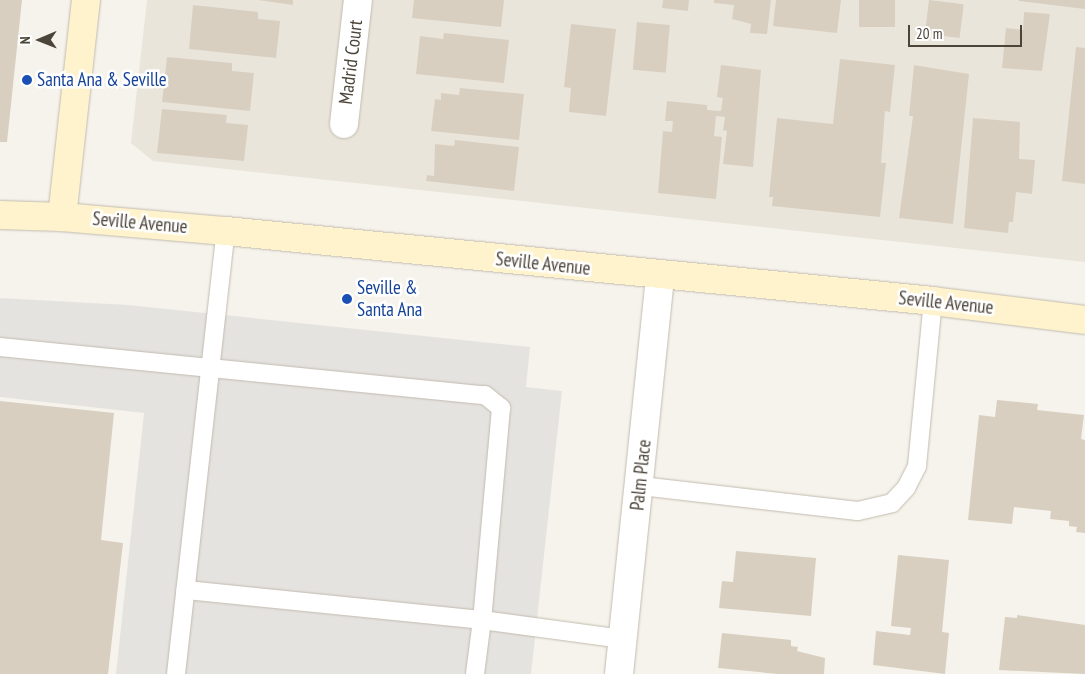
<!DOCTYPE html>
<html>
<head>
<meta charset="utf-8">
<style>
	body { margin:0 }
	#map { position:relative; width:1085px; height:674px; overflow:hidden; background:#f6f3ec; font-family:"PT Sans Narrow",sans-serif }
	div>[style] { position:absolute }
	.residential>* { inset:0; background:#eae5da }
	.parking>* { inset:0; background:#e5e3e0 }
	.building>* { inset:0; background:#d8cfc1; transform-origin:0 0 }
	.roads { filter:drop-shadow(0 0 1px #c2bbae) drop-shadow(0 0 1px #c2bbae) }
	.lane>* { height:18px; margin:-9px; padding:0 9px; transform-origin:9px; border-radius:9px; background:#fff }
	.street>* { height:28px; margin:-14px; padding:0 14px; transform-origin:14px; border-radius:14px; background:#fff }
	.secondary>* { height:28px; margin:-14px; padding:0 14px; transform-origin:14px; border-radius:14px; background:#fff3cd }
	.dots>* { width:14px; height:14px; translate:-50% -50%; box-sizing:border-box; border:2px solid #fff; border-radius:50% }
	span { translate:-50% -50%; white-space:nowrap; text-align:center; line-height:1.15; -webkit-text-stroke:5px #fff; paint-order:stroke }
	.street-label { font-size:19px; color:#4b4439 }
	.transit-label { font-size:19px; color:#164399 }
	.left { translate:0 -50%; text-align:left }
	.north { position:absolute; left:15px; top:15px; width:50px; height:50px; -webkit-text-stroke:4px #fff; paint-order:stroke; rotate:269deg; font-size:14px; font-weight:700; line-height:20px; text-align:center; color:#4b4439 }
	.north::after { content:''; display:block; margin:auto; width:18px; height:22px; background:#4b4439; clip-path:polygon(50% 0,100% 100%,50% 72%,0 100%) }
	.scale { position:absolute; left:908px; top:25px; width:114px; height:22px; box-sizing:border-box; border:2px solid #4b4439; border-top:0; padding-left:6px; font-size:15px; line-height:18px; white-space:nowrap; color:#4b4439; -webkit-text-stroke:4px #fff; paint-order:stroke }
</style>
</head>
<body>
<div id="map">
	<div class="residential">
		<div style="clip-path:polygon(147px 0,1085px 0,1085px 262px,153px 161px,131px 143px)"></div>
	</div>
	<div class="parking">
		<div style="clip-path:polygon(0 298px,128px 305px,530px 347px,526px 387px,562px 391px,531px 674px,116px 674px,144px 413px,0 397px)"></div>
	</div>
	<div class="building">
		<div style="clip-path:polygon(0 0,22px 0,7px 142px,0 142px)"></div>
		<div style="clip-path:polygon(258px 0,293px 0,293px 5px)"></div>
		<div style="clip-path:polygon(414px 0,504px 0,501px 27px,412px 18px)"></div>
		<div style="clip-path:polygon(663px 0,689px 0,688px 11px,662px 8px)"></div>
		<div style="clip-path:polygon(714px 0,771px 0,767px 34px,750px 33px,751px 24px,732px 19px,734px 5px,714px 3px)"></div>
		<div style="clip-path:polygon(776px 0,841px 0,837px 33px,773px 26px)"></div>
		<div style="left:859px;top:0;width:36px;height:27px"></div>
		<div style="left:929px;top:0;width:35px;height:34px;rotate:7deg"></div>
		<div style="clip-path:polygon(1019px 0,1085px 0,1085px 9px,1019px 1px)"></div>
		<div style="clip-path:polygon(193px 5px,258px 12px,258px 19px,280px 21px,276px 58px,189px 49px)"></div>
		<div style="clip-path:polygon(1024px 12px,1050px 14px,1042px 71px,1002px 68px,1006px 28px,1023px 30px)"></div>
		<div style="left:637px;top:22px;width:33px;height:48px;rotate:5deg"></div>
		<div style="clip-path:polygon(571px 24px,616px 29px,606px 116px,569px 112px,571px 88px,564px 87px)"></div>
		<div style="clip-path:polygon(444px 33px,509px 40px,504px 83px,416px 74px,420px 36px,443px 39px)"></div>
		<div style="clip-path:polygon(1076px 47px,1085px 48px,1085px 184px,1062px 181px)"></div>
		<div style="clip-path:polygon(167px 57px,232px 63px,232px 71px,254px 73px,250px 111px,162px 102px)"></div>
		<div style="clip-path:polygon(840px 59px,895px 65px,890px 112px,885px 111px,881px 163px,886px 163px,880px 217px,772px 206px,773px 197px,769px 197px,777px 118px,833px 124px)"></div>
		<div style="clip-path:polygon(721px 65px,761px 70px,753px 167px,723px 164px,727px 131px,723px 130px,725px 117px,716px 116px,714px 136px,722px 137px,716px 199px,658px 193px,663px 131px,672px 132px,673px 121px,665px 121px,667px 101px,707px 105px,707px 110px,721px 111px,723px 98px,717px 97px)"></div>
		<div style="clip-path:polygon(914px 65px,969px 74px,953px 224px,899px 218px,913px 116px,909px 116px)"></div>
		<div style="clip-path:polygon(460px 88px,524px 94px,519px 140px,431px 131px,435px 99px,441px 100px,441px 93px,459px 95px)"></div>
		<div style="clip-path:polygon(162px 109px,227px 115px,226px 123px,248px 125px,244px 161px,157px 153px)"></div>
		<div style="clip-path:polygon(973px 118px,1020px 122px,1019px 159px,1035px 160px,1032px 194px,1016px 192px,1013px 222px,1009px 222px,1008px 233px,964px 228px)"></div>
		<div style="clip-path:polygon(455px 140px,519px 147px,514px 191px,426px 181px,427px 175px,434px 176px,435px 144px,454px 146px)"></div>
		<div style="clip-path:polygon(997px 400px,1038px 404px,1037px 410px,1084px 415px,1081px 439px,1085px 440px,1085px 533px,1076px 532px,1077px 527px,1069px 526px,1069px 521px,1050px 519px,1051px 511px,1014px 507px,1012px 524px,968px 520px,979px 415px,995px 417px)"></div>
		<div style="clip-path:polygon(0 401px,114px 413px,101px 540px,123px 543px,108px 674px,0 674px)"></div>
		<div style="clip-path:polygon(736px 551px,816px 558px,811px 616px,719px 608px,722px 581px,733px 582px)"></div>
		<div style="clip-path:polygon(898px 555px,949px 560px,942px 632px,949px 633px,945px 674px,873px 665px,876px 631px,910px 635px,911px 628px,891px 626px)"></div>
		<div style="clip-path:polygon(1017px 615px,1085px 625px,1085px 674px,999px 670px,1005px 617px,1017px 618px)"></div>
		<div style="clip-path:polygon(722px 633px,791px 640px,791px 646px,798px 647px,797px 651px,825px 658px,824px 674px,778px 674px,718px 668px)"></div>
	</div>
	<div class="roads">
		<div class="lane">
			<div style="left:0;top:347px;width:487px;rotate:5.7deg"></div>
			<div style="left:485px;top:395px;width:21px;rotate:39deg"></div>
			<div style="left:501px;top:408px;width:213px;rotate:95.1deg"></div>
			<div style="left:482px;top:620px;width:298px;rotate:-174.2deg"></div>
			<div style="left:641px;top:486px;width:218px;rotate:6.6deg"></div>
			<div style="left:858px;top:511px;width:35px;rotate:-13deg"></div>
			<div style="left:892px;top:503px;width:21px;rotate:-47deg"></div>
			<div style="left:906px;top:488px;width:25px;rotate:-63deg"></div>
			<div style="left:917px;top:466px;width:166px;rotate:-84.5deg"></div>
			<div style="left:176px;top:674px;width:446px;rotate:-83.6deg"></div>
			<div style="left:475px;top:674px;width:54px;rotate:-82.6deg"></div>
			<div style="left:482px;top:620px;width:142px;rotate:7.7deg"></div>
		</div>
		<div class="street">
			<div style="left:344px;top:124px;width:125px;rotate:-83.6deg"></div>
			<div style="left:619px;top:674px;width:400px;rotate:-84.1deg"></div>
		</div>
		<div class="secondary">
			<div style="left:0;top:215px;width:62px;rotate:1.8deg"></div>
			<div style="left:62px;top:217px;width:165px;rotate:4.9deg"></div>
			<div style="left:226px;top:231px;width:710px;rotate:5.65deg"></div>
			<div style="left:933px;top:301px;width:153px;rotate:7.1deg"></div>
			<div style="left:62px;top:217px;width:218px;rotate:-83.7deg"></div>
		</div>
	</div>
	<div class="dots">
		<div style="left:27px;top:80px;background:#1a4fb4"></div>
		<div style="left:347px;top:299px;background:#1a4fb4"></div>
	</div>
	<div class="street-label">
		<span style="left:351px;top:62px;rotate:-83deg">Madrid Court</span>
		<span style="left:140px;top:223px;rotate:5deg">Seville Avenue</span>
		<span style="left:543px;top:264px;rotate:6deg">Seville Avenue</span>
		<span style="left:946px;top:303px;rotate:6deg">Seville Avenue</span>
		<span style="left:641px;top:475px;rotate:-84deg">Palm Place</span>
	</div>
	<div class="transit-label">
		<span class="left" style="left:37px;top:80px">Santa Ana &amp; Seville</span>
		<span class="left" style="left:357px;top:299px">Seville &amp;<br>Santa Ana</span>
	</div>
	<div class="north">N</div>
	<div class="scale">20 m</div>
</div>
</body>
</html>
